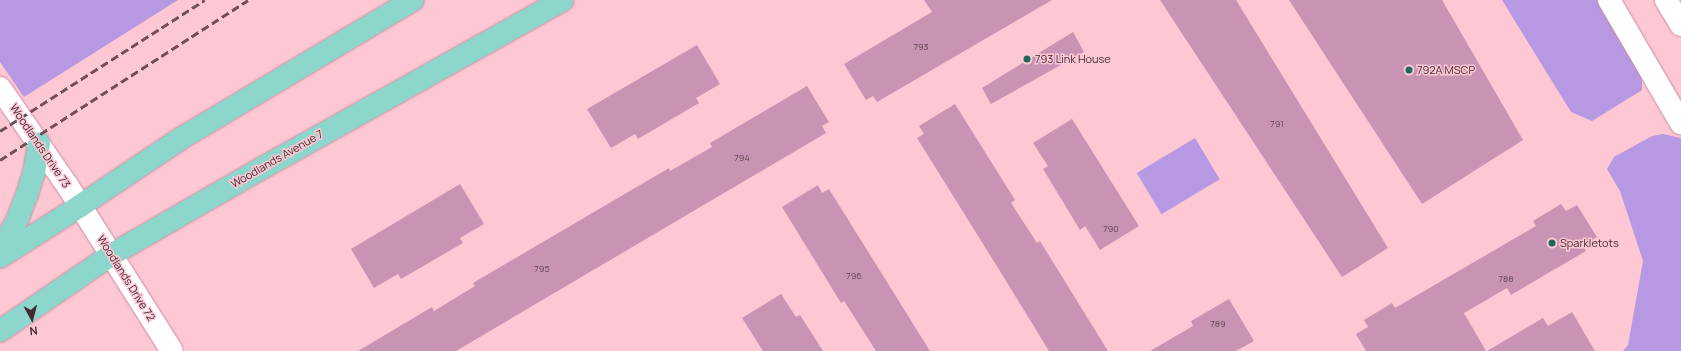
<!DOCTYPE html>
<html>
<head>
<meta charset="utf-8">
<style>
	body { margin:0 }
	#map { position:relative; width:1681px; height:351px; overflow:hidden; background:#fdc8d4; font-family:Manrope,sans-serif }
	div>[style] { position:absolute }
	.green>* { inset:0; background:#b798e2; transform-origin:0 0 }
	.building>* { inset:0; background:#c994b3 }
	.roads { filter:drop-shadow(0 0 1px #ce91a0) drop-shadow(0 0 1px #ce91a0) }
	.street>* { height:22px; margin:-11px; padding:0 11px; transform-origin:11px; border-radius:11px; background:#fff }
	.secondary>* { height:22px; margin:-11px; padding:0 11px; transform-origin:11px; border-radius:11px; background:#fff }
	.primary>* { height:22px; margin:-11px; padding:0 11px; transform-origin:11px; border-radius:11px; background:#8dd6cc }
	.rail>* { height:3px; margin-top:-1.5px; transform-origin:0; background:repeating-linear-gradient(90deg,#705058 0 8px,transparent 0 12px) }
	.dots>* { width:11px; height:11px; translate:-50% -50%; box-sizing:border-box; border:2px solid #fdc8d4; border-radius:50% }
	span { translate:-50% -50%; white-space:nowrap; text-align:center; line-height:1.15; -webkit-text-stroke:3px #fdc8d4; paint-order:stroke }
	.number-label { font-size:9px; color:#644452 }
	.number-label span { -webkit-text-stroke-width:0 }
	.poi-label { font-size:11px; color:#432a31 }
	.left { translate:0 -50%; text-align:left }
	.street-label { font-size:11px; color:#432a31 }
	.north { position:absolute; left:12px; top:299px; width:40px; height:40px; -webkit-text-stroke:3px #fdc8d4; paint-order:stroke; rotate:173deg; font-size:11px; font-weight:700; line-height:16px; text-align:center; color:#432a31 }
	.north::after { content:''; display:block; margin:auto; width:14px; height:18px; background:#432a31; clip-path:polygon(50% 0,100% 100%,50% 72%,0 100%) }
</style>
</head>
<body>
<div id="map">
	<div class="green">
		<div style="clip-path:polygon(0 0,178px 0,24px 97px,0 62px)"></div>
		<div style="clip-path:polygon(1502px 0,1597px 0,1642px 71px,1642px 90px,1592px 121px,1571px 112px)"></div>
		<div style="clip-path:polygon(1663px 134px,1681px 138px,1681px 351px,1623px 351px,1628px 345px,1643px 261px,1620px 191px,1607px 169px,1614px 157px,1652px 136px)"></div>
		<div style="left:1195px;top:138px;width:48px;height:68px;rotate:59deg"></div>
	</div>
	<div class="building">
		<div style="clip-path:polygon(924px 0,1052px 0,877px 102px,873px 96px,866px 100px,844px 64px,932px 12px)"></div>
		<div style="clip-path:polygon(1160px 0,1236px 0,1388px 248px,1342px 277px)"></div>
		<div style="clip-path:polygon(1289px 0,1442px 0,1523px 140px,1422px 204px)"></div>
		<div style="clip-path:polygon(1073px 32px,1084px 52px,991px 104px,982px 88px)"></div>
		<div style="clip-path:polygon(697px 45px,720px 84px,696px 98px,699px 103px,638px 139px,635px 134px,611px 148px,587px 109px)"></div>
		<div style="clip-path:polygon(807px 86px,829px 122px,822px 126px,826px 133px,707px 203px,456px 351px,358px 351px,432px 307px,434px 311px,475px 286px,473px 283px,669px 168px,670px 171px,712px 147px,710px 143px)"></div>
		<div style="clip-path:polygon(955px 104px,1015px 200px,1011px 203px,1037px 243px,1040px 241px,1108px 351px,1049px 351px,1003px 276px,917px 138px,924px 134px,919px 126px)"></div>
		<div style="clip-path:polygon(1072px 119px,1139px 226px,1100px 250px,1085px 226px,1080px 230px,1043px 169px,1048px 166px,1033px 143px)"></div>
		<div style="clip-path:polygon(460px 184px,484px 224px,460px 238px,463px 243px,401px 279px,398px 274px,374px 288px,351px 249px)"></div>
		<div style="clip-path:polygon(818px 185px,822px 193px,829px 189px,930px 351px,876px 351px,844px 301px,841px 303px,782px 207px)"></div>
		<div style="clip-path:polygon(1561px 204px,1566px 211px,1577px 205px,1597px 237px,1583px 245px,1586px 251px,1511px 295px,1507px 288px,1464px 313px,1486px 351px,1366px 351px,1356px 334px,1368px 327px,1364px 320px,1392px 303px,1395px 308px,1536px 226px,1533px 221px)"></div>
		<div style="clip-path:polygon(781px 294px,796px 317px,800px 315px,823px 351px,763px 351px,742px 318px)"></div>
		<div style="clip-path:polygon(1229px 299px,1254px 341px,1236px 351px,1150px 351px,1193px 326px,1191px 321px)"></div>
		<div style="clip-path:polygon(1572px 312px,1595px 351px,1487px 351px,1543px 318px,1548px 326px)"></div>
	</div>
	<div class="roads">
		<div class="street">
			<div style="left:0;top:88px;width:118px;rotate:55.4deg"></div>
			<div style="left:67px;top:185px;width:196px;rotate:57.7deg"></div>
		</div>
		<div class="secondary">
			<div style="left:1609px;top:0;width:143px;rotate:59.7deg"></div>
			<div style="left:1666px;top:0;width:29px;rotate:59deg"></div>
		</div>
		<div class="primary">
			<div style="left:0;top:251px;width:38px;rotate:-61deg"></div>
			<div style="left:18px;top:218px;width:25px;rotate:-69deg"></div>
			<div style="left:27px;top:195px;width:24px;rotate:-73deg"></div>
			<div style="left:34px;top:172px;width:29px;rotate:-80deg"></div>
			<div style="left:0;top:257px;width:95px;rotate:-32.5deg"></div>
			<div style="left:80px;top:206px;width:120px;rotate:-33.8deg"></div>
			<div style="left:180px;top:139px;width:271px;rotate:-30.8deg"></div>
			<div style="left:0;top:331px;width:135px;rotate:-34.4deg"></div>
			<div style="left:111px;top:255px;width:177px;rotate:-29.9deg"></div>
			<div style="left:264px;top:167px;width:342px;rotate:-29.2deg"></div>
		</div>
	</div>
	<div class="rail">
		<div style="left:0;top:131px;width:243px;rotate:-32.6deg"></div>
		<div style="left:0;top:160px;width:295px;rotate:-32.8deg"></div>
	</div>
	<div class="dots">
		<div style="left:1027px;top:59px;background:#20685f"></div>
		<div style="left:1409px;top:70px;background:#20685f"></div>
		<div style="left:1552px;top:243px;background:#20685f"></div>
	</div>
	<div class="number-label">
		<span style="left:921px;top:47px">793</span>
		<span style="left:1277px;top:124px">791</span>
		<span style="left:742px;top:158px">794</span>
		<span style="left:1111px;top:229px">790</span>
		<span style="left:542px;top:269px">795</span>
		<span style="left:854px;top:276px">796</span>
		<span style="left:1506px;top:279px">788</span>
		<span style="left:1218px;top:324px">789</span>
	</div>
	<div class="poi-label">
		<span class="left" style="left:1035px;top:59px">793 Link House</span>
		<span class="left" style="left:1417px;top:70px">792A MSCP</span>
		<span class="left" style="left:1560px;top:243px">Sparkletots</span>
	</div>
	<div class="street-label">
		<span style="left:40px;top:146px;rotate:56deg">Woodlands Drive 73</span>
		<span style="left:277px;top:159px;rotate:-30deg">Woodlands Avenue 7</span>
		<span style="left:126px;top:278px;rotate:58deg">Woodlands Drive 72</span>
	</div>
	<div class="north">N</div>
</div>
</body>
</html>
